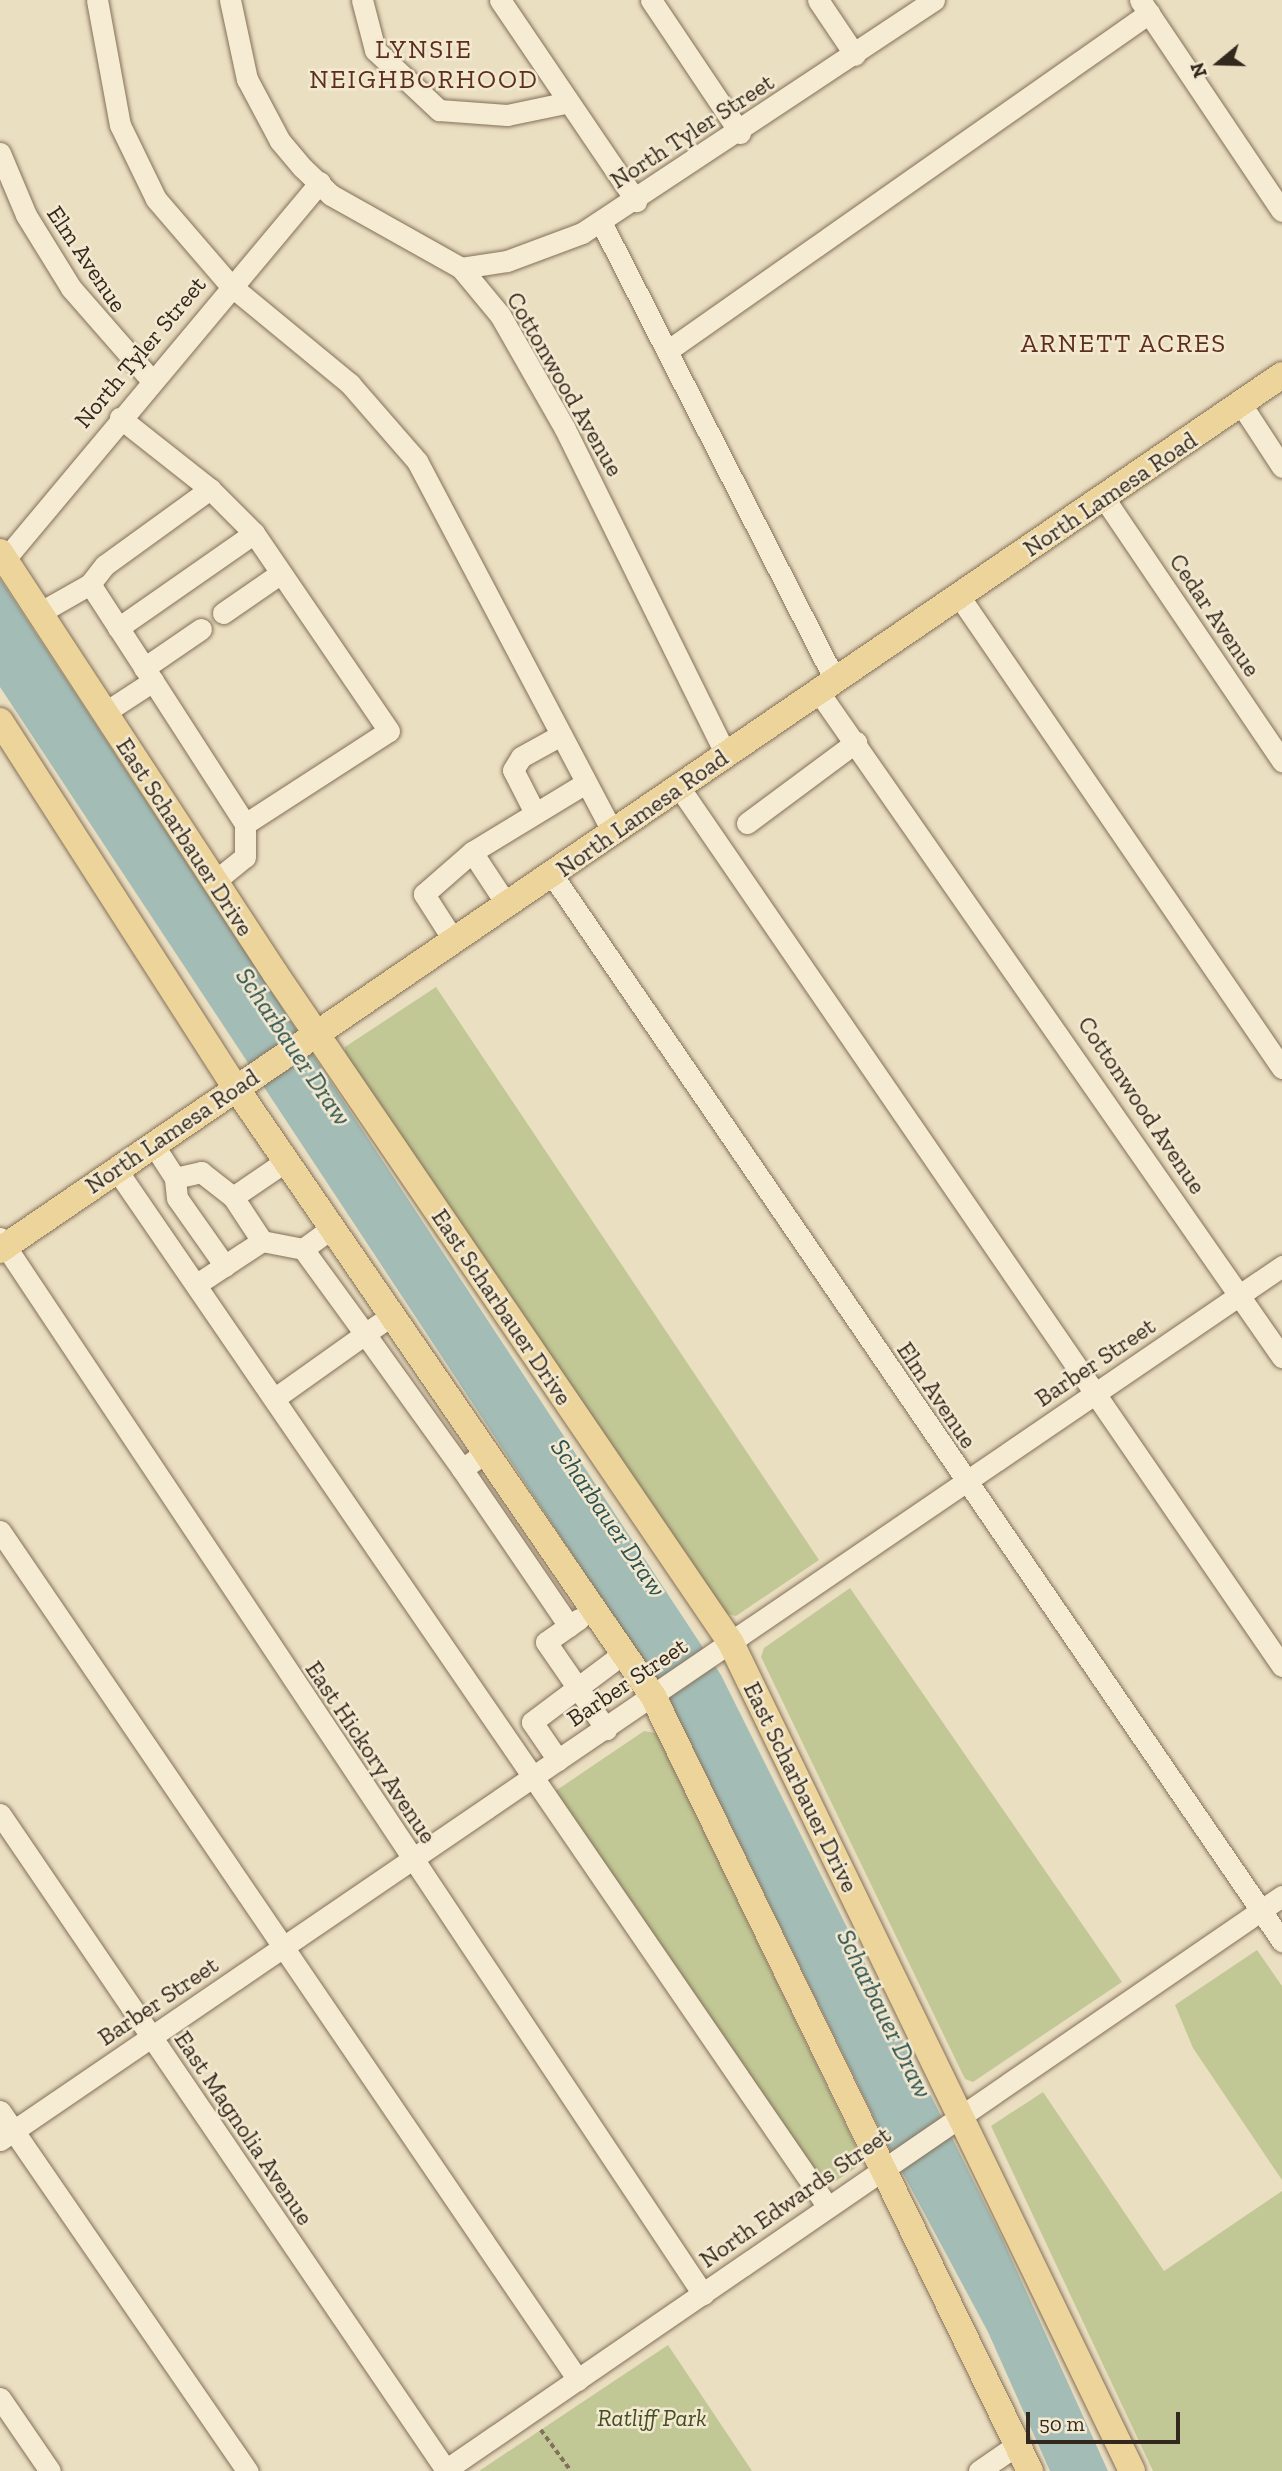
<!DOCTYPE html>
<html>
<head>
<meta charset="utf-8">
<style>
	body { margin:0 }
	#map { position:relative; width:1282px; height:2471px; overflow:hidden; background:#ebdfc1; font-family:"Zilla Slab",serif }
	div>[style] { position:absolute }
	.green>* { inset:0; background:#c1c895 }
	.water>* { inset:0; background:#a3bdb6 }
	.path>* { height:3.5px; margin-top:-1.75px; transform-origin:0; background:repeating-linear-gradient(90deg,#83705a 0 5px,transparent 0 8.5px) }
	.roads { filter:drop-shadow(0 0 2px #83705a) drop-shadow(0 0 2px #83705a) }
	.minor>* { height:21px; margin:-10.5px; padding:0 10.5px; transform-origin:10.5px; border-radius:10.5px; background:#f6ecd3 }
	.major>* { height:26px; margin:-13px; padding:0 13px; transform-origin:13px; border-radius:13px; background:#ecd49a }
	span { translate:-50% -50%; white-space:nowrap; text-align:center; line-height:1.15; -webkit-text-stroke:5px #f3e9d0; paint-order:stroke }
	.street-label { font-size:24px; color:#33281d }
	.park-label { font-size:24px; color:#434e25; font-style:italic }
	.neighbourhood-label { font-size:26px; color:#5d2d1f; letter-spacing:2px }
	.water-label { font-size:26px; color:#2d5250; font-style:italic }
	.north { position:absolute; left:1184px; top:28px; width:70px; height:70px; -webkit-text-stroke:5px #f3e9d0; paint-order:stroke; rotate:251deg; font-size:19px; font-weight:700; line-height:28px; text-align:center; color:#33281d }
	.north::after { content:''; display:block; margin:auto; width:24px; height:32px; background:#33281d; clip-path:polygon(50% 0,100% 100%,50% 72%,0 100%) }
	.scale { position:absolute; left:1026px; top:2412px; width:154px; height:32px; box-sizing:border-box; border:4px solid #33281d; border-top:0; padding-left:9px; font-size:21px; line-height:24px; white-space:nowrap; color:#33281d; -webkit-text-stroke:5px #f3e9d0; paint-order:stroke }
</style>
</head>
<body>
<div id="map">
	<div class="green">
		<div style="clip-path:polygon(436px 987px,819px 1560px,736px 1616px,720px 1612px,345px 1056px,345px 1047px)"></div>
		<div style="clip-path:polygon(850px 1588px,1122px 1982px,973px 2082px,965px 2079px,761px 1657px,764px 1648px)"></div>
		<div style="clip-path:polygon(644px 1731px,656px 1733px,859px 2153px,857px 2167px,821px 2191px,551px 1794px)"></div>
		<div style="clip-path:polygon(1257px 1950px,1282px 1986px,1282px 2180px,1193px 2048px,1175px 2005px)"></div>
		<div style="clip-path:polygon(1043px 2092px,1164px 2271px,1282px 2191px,1282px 2471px,1153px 2471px,991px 2126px)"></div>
		<div style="clip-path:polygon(668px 2345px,752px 2471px,479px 2471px)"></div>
	</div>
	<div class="water">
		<div style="clip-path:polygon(0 579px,721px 1675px,1002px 2238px,1108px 2471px,1050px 2471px,988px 2332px,885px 2140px,673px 1707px,0 687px)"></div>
	</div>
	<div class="path">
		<div style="left:541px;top:2430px;width:51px;rotate:53.8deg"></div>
	</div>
	<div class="roads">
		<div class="minor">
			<div style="left:97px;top:0;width:127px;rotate:79.6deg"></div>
			<div style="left:120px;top:125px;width:82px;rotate:64.1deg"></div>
			<div style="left:156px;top:199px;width:113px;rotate:49.3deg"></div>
			<div style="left:230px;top:285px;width:156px;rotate:39.5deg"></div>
			<div style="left:350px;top:384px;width:102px;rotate:49deg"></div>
			<div style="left:417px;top:461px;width:420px;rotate:62.2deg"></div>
			<div style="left:230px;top:0;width:81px;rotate:77.9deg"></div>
			<div style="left:247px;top:79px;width:70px;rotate:62deg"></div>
			<div style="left:280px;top:141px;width:35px;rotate:50deg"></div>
			<div style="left:303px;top:168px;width:39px;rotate:44deg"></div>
			<div style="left:331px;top:195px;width:149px;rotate:29.3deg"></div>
			<div style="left:461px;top:268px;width:61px;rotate:50.3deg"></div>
			<div style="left:500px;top:315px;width:131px;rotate:60.3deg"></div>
			<div style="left:565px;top:429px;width:364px;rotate:63.7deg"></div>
			<div style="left:362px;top:0;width:52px;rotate:75.4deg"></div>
			<div style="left:375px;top:50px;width:88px;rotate:43.2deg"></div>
			<div style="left:439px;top:110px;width:68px;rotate:4.2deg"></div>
			<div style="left:507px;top:115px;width:63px;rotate:-11.8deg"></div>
			<div style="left:500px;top:0;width:243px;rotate:55.9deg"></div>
			<div style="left:651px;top:0;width:160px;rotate:56.2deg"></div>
			<div style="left:818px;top:0;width:66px;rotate:56.1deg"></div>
			<div style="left:1140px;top:0;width:254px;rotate:56.1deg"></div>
			<div style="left:0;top:153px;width:67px;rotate:67.2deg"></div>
			<div style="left:26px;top:215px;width:86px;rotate:58.3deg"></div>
			<div style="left:71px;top:288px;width:123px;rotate:48.9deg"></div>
			<div style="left:601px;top:222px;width:514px;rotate:62.94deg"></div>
			<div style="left:461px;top:268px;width:47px;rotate:-8.7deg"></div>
			<div style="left:507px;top:261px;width:80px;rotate:-20.5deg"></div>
			<div style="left:582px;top:233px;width:422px;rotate:-33.5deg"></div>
			<div style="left:667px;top:351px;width:589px;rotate:-35.04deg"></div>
			<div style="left:1241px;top:404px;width:75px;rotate:56.9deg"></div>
			<div style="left:1104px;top:498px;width:318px;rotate:55.9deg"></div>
			<div style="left:5px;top:559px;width:491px;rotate:-50.1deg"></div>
			<div style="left:90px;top:584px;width:24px;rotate:-52deg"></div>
			<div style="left:105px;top:565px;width:130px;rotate:-35.9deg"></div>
			<div style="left:210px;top:489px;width:115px;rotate:-141.7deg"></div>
			<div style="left:959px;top:596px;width:572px;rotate:55.62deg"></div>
			<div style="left:39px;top:613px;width:59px;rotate:-29.6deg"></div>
			<div style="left:90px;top:584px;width:116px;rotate:57deg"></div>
			<div style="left:153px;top:681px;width:59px;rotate:146.9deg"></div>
			<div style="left:223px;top:613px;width:70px;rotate:-34.6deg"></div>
			<div style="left:118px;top:628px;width:166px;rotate:-34.9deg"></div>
			<div style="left:254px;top:533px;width:62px;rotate:-135deg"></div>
			<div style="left:144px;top:668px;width:69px;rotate:-34.4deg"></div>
			<div style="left:153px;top:681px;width:170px;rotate:57.2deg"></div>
			<div style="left:245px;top:824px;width:171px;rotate:-32.9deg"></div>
			<div style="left:389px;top:731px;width:240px;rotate:-124.3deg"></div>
			<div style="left:818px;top:691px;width:812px;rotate:55.14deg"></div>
			<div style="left:679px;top:787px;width:1066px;rotate:55.55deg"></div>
			<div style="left:535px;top:813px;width:48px;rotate:-117.1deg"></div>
			<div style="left:513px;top:770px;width:15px;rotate:-58deg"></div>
			<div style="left:521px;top:757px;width:43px;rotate:-28.9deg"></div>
			<div style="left:747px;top:823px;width:136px;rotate:-36.6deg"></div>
			<div style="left:472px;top:852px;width:129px;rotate:-31.3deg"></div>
			<div style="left:553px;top:876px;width:1291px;rotate:55.61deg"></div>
			<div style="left:215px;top:881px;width:38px;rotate:-39deg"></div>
			<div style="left:245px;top:857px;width:33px;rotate:-90deg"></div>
			<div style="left:454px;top:941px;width:56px;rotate:-122.6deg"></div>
			<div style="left:424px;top:894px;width:64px;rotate:-41.2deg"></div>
			<div style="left:472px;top:852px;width:64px;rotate:56.6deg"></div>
			<div style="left:153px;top:1144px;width:40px;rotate:57.1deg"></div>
			<div style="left:116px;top:1169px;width:1257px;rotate:55.56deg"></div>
			<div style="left:233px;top:1197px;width:64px;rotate:-34.2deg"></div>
			<div style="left:0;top:1238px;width:1269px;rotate:56.35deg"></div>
			<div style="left:225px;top:1266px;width:83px;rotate:-125.2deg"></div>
			<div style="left:177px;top:1198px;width:20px;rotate:-96deg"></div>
			<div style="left:175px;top:1178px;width:27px;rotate:-13deg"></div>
			<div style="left:201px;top:1172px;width:41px;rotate:38deg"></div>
			<div style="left:233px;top:1197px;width:53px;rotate:56.6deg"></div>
			<div style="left:262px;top:1241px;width:42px;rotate:11deg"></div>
			<div style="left:303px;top:1249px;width:36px;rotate:-36deg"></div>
			<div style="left:197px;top:1284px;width:78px;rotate:-33.5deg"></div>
			<div style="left:392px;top:1315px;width:33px;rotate:145deg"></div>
			<div style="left:365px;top:1334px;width:166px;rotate:54.3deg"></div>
			<div style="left:462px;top:1469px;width:29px;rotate:-35deg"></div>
			<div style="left:275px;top:1398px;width:110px;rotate:-35.4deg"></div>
			<div style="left:365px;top:1334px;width:105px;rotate:-126.1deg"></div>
			<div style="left:462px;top:1469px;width:190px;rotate:55.7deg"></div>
			<div style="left:0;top:1531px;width:1027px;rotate:55.75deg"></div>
			<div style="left:579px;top:1619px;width:40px;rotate:145.1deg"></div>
			<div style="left:546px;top:1642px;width:106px;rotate:55.4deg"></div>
			<div style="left:558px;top:1760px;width:46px;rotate:-124.4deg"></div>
			<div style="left:532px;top:1722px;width:115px;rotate:-36.9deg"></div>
			<div style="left:0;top:1814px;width:793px;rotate:55.79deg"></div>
			<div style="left:0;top:2111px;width:437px;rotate:55.5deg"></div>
			<div style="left:0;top:2140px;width:1552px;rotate:-34.28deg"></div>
			<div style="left:0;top:2398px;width:88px;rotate:55.6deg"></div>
			<div style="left:444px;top:2471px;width:1016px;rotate:-34.46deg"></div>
			<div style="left:979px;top:2471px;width:47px;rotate:-34.7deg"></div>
		</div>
		<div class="major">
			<div style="left:0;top:552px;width:503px;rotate:56.85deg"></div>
			<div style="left:275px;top:973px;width:810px;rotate:55.76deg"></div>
			<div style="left:731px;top:1643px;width:920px;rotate:64.16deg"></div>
			<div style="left:0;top:721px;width:436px;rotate:57.3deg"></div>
			<div style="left:236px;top:1088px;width:737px;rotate:55.56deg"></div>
			<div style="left:653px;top:1696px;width:862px;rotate:64.06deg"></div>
			<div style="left:0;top:1250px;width:1552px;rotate:-34.31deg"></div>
		</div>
	</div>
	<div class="street-label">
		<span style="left:692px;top:131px;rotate:-33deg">North Tyler Street</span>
		<span style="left:87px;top:259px;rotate:56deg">Elm Avenue</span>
		<span style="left:140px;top:352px;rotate:-50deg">North Tyler Street</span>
		<span style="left:565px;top:384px;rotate:60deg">Cottonwood Avenue</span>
		<span style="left:1110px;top:494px;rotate:-34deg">North Lamesa Road</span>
		<span style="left:1215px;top:615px;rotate:56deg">Cedar Avenue</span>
		<span style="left:642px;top:813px;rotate:-35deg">North Lamesa Road</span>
		<span style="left:185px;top:837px;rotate:57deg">East Scharbauer Drive</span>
		<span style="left:1142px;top:1105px;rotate:56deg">Cottonwood Avenue</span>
		<span style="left:172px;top:1131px;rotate:-34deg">North Lamesa Road</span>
		<span style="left:502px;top:1307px;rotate:56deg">East Scharbauer Drive</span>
		<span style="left:1095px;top:1362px;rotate:-34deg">Barber Street</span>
		<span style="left:937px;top:1395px;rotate:56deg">Elm Avenue</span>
		<span style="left:627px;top:1682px;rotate:-34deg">Barber Street</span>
		<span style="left:371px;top:1752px;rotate:56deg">East Hickory Avenue</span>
		<span style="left:801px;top:1787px;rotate:64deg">East Scharbauer Drive</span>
		<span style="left:158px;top:2001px;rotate:-34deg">Barber Street</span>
		<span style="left:244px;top:2128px;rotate:56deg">East Magnolia Avenue</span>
		<span style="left:795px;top:2197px;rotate:-35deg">North Edwards Street</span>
	</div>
	<div class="park-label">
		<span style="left:652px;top:2418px">Ratliff Park</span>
	</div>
	<div class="neighbourhood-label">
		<span style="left:424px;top:65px">LYNSIE<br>NEIGHBORHOOD</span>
		<span style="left:1124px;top:344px">ARNETT ACRES</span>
	</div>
	<div class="water-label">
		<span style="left:293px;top:1047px;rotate:56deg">Scharbauer Draw</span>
		<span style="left:608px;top:1518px;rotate:56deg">Scharbauer Draw</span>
		<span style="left:884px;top:2014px;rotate:64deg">Scharbauer Draw</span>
	</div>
	<div class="north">N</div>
	<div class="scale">50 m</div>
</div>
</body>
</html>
